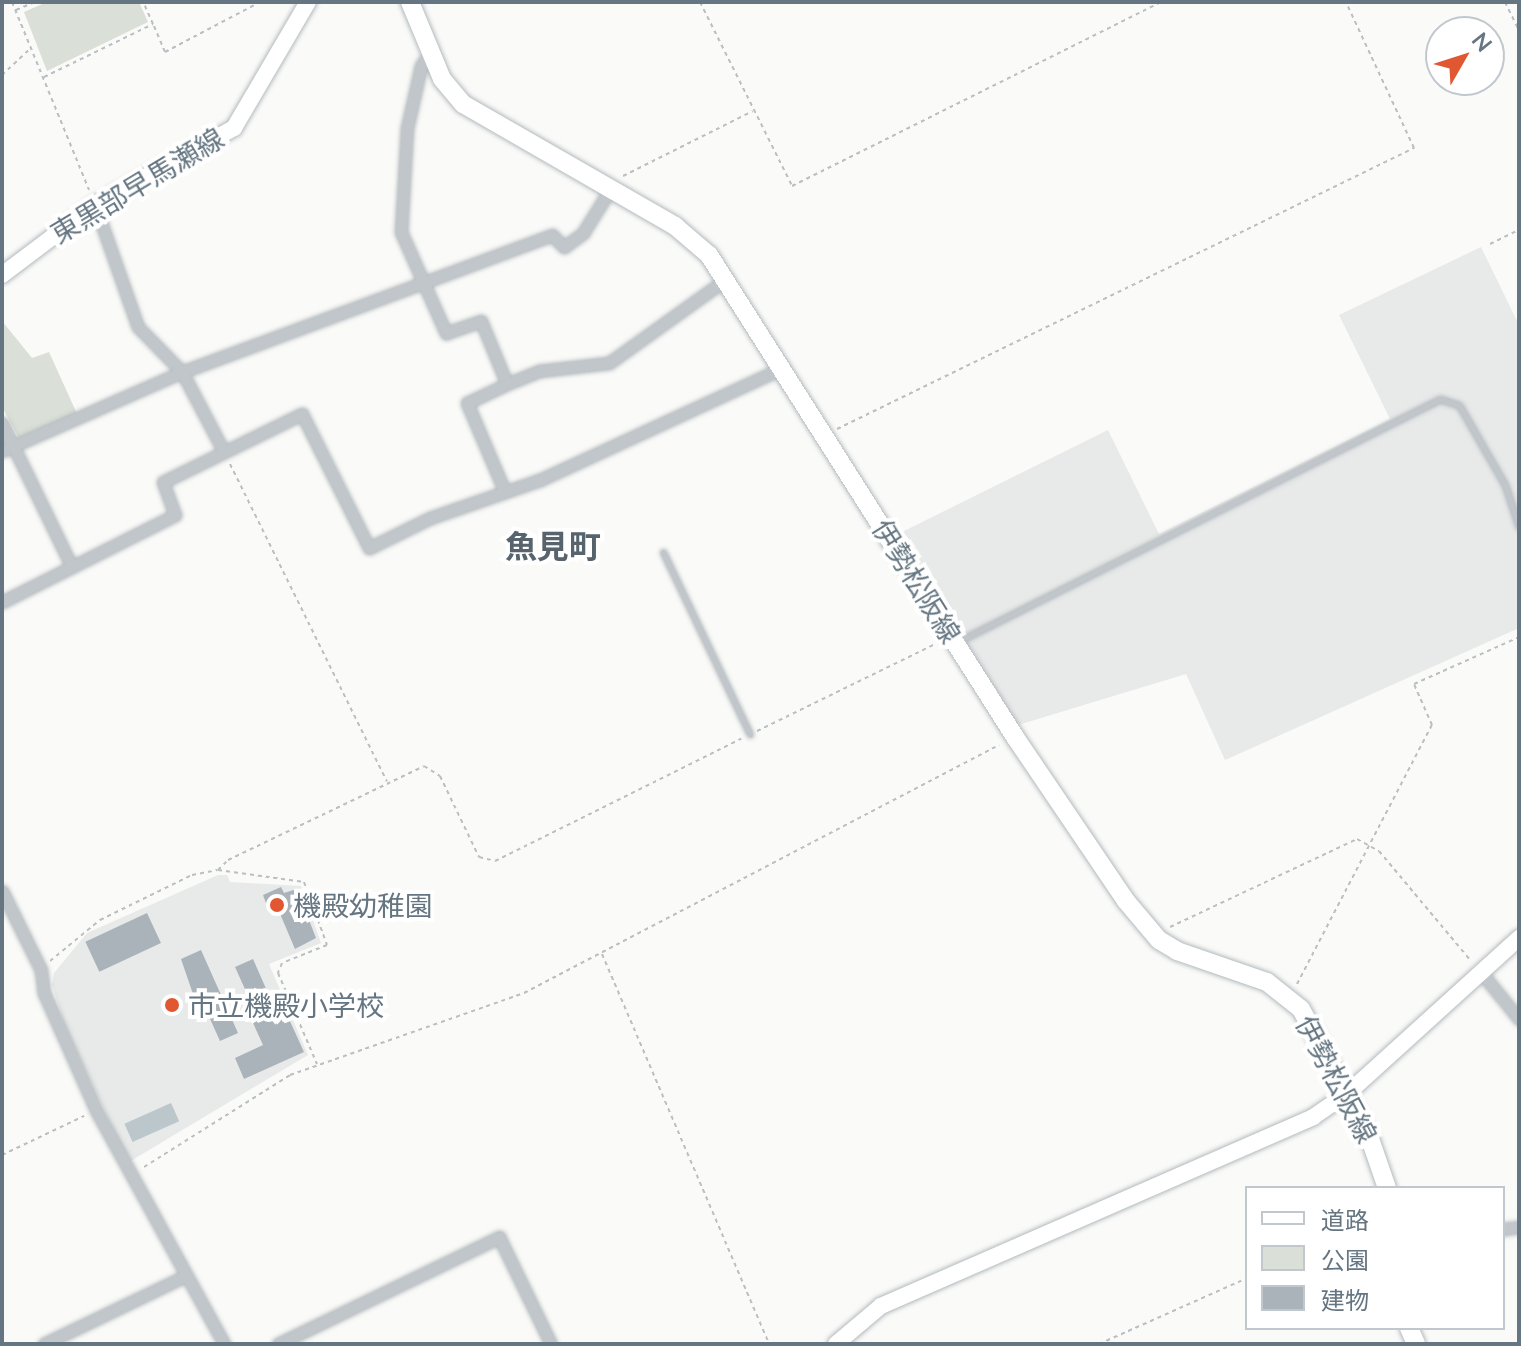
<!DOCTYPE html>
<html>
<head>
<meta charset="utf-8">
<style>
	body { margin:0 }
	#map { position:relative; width:1521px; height:1346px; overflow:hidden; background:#fafaf8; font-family:Lato,"Noto Sans JP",sans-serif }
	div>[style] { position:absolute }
	.built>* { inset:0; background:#e8e9e9 }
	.green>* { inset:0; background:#dadfd7 }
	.water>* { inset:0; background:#bbc7cb; transform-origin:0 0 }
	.building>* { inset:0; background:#aab3b9; transform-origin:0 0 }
	.path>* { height:2px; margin-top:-1px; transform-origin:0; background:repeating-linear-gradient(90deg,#bbbfc2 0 4px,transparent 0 8px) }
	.roads { filter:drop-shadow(0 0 2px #b3babe) drop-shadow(0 0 2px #b3babe) }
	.lane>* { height:5px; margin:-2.5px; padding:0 2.5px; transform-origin:2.5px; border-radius:2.5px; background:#c1c6ca }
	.street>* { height:11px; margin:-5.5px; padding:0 5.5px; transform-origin:5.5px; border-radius:5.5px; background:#c1c6ca }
	.secondary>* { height:16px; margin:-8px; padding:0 8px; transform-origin:8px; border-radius:8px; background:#fff }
	.primary>* { height:18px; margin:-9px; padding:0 9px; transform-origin:9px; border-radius:9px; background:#fff }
	.dots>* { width:22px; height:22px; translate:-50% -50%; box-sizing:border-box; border:4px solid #fff; border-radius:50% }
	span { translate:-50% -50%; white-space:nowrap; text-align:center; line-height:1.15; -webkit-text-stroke:8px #fff; paint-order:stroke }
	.street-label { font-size:28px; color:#657682 }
	.poi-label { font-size:28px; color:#657682 }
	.left { translate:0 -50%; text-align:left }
	.quarter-label { font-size:32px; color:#57646d; font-weight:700 }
	.frame { position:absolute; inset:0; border:4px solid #657682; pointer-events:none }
	.legend { position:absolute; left:1245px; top:1186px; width:260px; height:144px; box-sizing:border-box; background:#fff; border:2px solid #c1c8cd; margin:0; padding:10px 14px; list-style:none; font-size:24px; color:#657682 }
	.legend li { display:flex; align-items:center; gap:16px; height:40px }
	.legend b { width:40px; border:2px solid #c1c8cd }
	.north { position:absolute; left:1425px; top:16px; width:80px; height:80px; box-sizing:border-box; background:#fff; border:2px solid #c1c8cd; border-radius:50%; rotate:51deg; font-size:22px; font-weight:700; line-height:32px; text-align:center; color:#657682 }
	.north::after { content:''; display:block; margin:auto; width:28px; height:36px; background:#e15731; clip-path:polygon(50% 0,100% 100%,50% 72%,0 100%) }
</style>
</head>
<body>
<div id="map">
	<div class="built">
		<div style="clip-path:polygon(1481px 247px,1519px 325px,1519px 628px,1225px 760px,1186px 674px,1018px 725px,898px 534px,1108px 430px,1159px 534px,1390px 419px,1339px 315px)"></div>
		<div style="clip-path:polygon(218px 875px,227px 875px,230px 882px,301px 886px,321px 943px,269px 964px,308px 1055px,129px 1162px,65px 1025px,52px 985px,54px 973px,87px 933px)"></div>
	</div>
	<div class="green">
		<div style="clip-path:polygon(47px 2px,139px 2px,148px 22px,47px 71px,24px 12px)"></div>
		<div style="clip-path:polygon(2px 321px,32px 358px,49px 352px,78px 416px,19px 438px,2px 407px)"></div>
	</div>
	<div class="water">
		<div style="left:171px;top:1103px;width:20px;height:51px;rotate:66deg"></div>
	</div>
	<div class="building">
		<div style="clip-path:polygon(281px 887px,284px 893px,297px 889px,316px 938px,295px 949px,278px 909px,270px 914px,263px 895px)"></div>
		<div style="left:147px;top:913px;width:33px;height:68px;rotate:65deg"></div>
		<div style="clip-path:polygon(201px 950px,238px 1033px,220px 1041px,198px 992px,193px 994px,181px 959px)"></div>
		<div style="clip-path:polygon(253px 959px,271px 1000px,279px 997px,304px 1052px,244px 1079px,235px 1058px,263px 1045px,253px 1023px,259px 1020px,235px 967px)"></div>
	</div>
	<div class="path">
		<div style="left:12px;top:2px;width:203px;rotate:67.7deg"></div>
		<div style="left:700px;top:2px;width:206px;rotate:63.4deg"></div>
		<div style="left:792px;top:186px;width:412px;rotate:-26.5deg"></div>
		<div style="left:1505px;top:2px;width:32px;rotate:64deg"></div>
		<div style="left:16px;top:10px;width:21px;rotate:-23deg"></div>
		<div style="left:154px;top:26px;width:28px;rotate:67deg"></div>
		<div style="left:165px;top:52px;width:107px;rotate:-27.8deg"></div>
		<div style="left:2px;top:75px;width:38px;rotate:-43deg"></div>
		<div style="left:44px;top:77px;width:121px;rotate:-25.9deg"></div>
		<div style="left:153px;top:24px;width:24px;rotate:-114deg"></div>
		<div style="left:623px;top:176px;width:145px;rotate:-26.6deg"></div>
		<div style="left:1490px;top:244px;width:32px;rotate:-26deg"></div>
		<div style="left:837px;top:429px;width:642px;rotate:-25.97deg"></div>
		<div style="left:1414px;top:148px;width:161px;rotate:-115deg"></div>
		<div style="left:230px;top:464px;width:354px;rotate:63.7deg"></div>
		<div style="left:757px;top:731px;width:198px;rotate:-26deg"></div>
		<div style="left:218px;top:870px;width:14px;rotate:-45deg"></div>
		<div style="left:228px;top:860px;width:217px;rotate:-25.6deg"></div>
		<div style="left:424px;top:766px;width:19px;rotate:32deg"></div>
		<div style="left:440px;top:776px;width:90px;rotate:64.3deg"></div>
		<div style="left:479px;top:857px;width:16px;rotate:14deg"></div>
		<div style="left:495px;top:861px;width:275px;rotate:-26.4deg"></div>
		<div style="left:1170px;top:927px;width:207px;rotate:-25.2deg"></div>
		<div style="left:1357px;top:839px;width:25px;rotate:29deg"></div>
		<div style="left:1379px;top:851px;width:142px;rotate:50.1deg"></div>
		<div style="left:602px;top:954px;width:424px;rotate:66.8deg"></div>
		<div style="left:50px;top:961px;width:65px;rotate:-39.4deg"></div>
		<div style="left:100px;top:920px;width:102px;rotate:-26.1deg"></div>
		<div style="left:192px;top:875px;width:26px;rotate:-11deg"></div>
		<div style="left:218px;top:870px;width:87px;rotate:7.9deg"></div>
		<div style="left:304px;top:882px;width:67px;rotate:69.9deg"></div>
		<div style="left:327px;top:945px;width:48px;rotate:158.2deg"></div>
		<div style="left:282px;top:963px;width:11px;rotate:112deg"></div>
		<div style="left:278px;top:973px;width:99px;rotate:66.8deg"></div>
		<div style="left:1297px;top:984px;width:292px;rotate:-62.5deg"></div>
		<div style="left:1432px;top:725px;width:45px;rotate:-113.7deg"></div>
		<div style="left:1414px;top:684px;width:115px;rotate:-24.1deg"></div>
		<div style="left:2px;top:1155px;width:91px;rotate:-25.4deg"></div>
		<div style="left:144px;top:1167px;width:173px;rotate:-32.2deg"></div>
		<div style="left:290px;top:1075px;width:248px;rotate:-19.3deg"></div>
		<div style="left:524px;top:993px;width:536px;rotate:-27.57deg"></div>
		<div style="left:1099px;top:1344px;width:162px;rotate:-24deg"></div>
	</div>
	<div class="roads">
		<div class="lane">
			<div style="left:663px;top:552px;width:202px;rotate:64.5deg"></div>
			<div style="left:959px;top:641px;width:538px;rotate:-26.71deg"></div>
			<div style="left:1440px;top:399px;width:20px;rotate:18deg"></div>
			<div style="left:1459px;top:405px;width:92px;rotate:60.1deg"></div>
			<div style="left:1505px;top:485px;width:44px;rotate:71.6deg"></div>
		</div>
		<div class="street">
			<div style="left:430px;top:53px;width:16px;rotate:125deg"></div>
			<div style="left:421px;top:66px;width:64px;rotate:102.7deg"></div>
			<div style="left:407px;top:128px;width:104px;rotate:93.3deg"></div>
			<div style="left:401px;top:232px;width:111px;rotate:66deg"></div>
			<div style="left:446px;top:333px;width:37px;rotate:-19deg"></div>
			<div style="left:481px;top:321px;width:68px;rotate:67.6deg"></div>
			<div style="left:507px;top:384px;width:35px;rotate:-22deg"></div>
			<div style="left:539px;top:371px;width:70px;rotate:-6.5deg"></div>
			<div style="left:609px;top:363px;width:143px;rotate:-35.6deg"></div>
			<div style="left:95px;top:205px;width:129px;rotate:70.6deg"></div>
			<div style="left:138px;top:327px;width:63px;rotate:45.6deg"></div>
			<div style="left:182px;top:372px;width:90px;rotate:62.3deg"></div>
			<div style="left:2px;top:423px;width:160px;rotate:64.1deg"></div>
			<div style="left:2px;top:451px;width:197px;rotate:-23.7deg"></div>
			<div style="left:182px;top:372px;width:395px;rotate:-20.3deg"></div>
			<div style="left:552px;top:235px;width:17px;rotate:45deg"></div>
			<div style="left:564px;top:247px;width:24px;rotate:-36deg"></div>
			<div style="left:583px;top:233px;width:53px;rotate:-58.1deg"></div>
			<div style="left:505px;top:492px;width:97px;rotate:-113.1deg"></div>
			<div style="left:467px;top:403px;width:44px;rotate:-25.4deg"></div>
			<div style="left:2px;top:602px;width:194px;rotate:-26.7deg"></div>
			<div style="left:175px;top:515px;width:35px;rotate:-110deg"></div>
			<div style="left:163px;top:482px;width:155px;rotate:-26.1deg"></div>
			<div style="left:302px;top:414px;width:150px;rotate:63.4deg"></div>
			<div style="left:369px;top:548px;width:68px;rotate:-26.2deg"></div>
			<div style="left:430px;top:518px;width:116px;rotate:-19.1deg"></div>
			<div style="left:540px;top:480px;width:267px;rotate:-24.8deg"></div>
			<div style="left:2px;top:891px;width:88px;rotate:63.7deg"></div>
			<div style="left:41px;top:970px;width:23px;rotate:83deg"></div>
			<div style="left:44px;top:993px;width:128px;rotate:66deg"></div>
			<div style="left:96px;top:1110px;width:267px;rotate:61.3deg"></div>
			<div style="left:1480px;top:971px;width:62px;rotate:50.9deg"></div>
			<div style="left:1503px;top:1229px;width:16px;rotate:-7deg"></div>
			<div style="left:44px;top:1344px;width:157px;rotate:-25.7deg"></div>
			<div style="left:278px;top:1344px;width:246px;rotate:-25.8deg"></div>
			<div style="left:499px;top:1237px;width:119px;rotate:64.1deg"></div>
		</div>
		<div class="secondary">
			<div style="left:2px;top:275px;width:116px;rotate:-37deg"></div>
			<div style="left:95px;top:205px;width:159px;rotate:-29deg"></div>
			<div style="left:234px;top:128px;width:146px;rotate:-59.6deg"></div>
			<div style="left:836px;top:1344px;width:59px;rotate:-40.2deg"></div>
			<div style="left:881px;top:1306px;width:472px;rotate:-23.6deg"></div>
			<div style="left:1313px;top:1117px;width:42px;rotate:-34.4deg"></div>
			<div style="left:1348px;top:1093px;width:231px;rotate:-42.2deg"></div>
		</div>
		<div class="primary">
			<div style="left:410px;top:2px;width:83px;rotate:67.4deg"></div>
			<div style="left:442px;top:79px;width:33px;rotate:50deg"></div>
			<div style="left:463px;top:104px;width:245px;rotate:29.9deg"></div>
			<div style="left:675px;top:226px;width:45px;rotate:40.5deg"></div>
			<div style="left:709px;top:255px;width:571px;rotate:57.59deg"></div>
			<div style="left:1015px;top:737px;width:198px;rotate:55.9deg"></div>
			<div style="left:1126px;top:901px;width:51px;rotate:49.8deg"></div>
			<div style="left:1159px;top:940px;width:21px;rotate:31deg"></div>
			<div style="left:1177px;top:951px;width:95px;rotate:19deg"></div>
			<div style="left:1267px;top:982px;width:43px;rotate:38.5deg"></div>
			<div style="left:1301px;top:1009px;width:144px;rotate:61.8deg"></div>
			<div style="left:1369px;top:1136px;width:55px;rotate:70.9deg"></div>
			<div style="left:1409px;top:1328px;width:17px;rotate:66deg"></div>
		</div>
	</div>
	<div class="dots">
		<div style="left:277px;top:905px;background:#e15731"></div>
		<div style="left:172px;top:1005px;background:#e15731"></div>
	</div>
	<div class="street-label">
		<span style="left:137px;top:185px;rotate:-31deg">東黒部早馬瀬線</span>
		<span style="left:917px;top:581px;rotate:58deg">伊勢松阪線</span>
		<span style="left:1337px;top:1079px;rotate:62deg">伊勢松阪線</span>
	</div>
	<div class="poi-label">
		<span class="left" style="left:293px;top:905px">機殿幼稚園</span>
		<span class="left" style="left:188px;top:1005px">市立機殿小学校</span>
	</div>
	<div class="quarter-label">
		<span style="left:553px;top:546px">魚見町</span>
	</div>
	<div class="frame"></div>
	<ul class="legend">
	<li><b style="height:10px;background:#fff"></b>道路</li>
	<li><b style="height:22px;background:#dadfd7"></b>公園</li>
	<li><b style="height:22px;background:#aab3b9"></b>建物</li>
	</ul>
	<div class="north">N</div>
</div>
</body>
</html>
